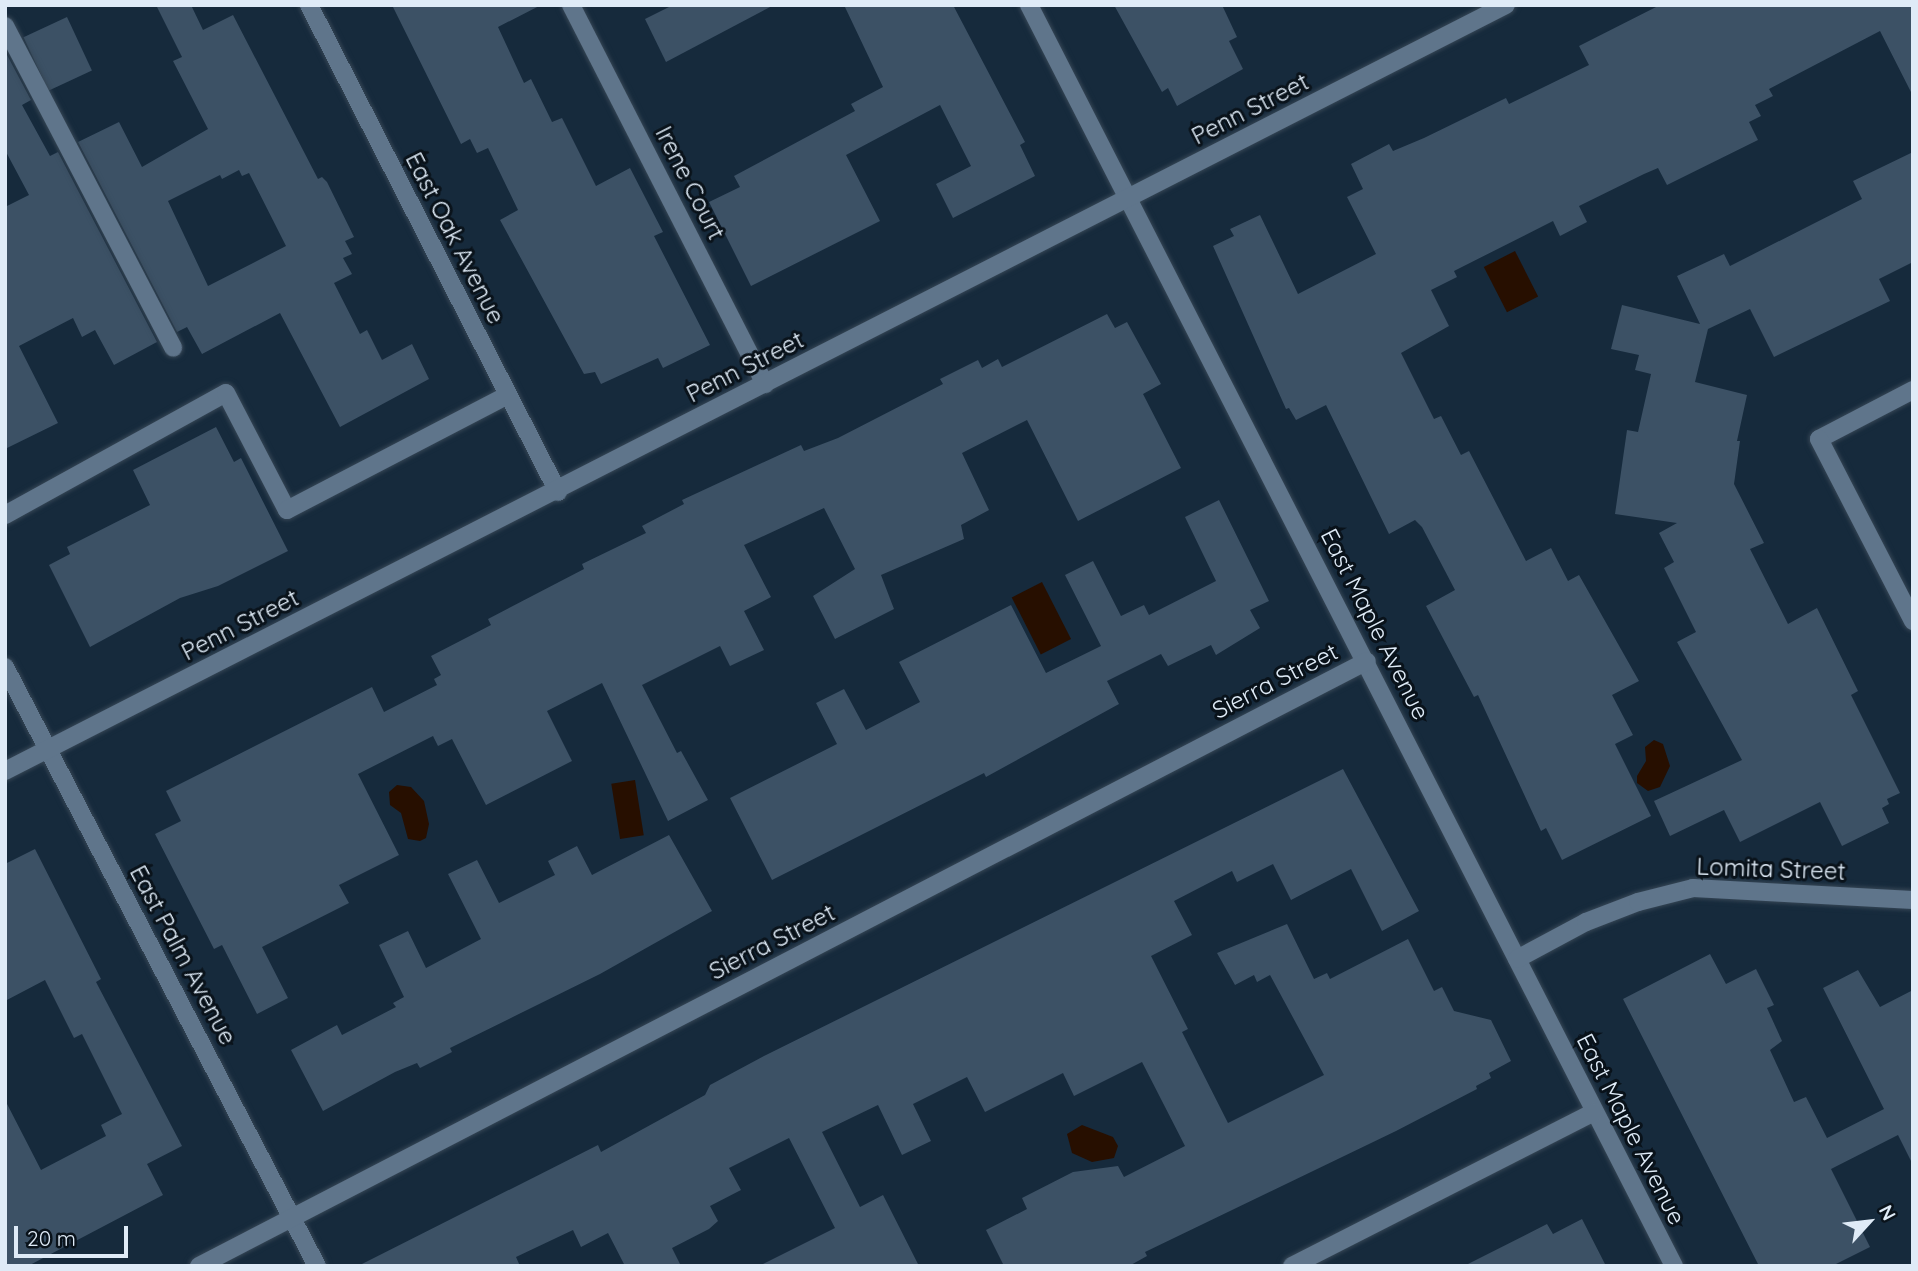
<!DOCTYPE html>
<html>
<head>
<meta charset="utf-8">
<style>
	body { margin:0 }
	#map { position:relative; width:1918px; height:1271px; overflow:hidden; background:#162a3c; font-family:Quicksand,sans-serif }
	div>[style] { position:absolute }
	.water>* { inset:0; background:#270f00; transform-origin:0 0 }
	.building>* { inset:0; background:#3c5165; transform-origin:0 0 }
	.roads { filter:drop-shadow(0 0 2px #364655) drop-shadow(0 0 2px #364655) }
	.service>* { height:18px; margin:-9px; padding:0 9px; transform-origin:9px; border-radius:9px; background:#5f758b }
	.minor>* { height:18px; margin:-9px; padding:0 9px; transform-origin:9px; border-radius:9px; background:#5f758b }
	span { translate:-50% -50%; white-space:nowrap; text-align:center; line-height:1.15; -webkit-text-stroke:6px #09121a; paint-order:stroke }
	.street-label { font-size:24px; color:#dfebf7 }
	.frame { position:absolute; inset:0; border:7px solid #dfebf7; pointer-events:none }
	.north { position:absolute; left:1834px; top:1187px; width:70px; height:70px; -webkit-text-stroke:5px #09121a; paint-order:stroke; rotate:63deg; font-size:19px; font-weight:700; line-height:28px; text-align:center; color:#dfebf7 }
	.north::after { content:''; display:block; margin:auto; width:24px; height:32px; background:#dfebf7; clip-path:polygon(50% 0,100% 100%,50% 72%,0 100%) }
	.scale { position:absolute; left:14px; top:1226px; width:114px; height:32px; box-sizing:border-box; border:4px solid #dfebf7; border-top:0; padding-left:9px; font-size:21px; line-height:24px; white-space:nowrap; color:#dfebf7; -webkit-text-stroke:5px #09121a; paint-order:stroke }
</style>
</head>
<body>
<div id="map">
	<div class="water">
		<div style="left:1515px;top:251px;width:51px;height:35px;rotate:63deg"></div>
		<div style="left:1042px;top:582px;width:64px;height:34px;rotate:63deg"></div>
		<div style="clip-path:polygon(1654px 740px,1663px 744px,1670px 766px,1660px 787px,1648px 791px,1637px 783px,1637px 776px,1646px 761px,1645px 747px)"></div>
		<div style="left:635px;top:780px;width:56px;height:24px;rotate:81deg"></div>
		<div style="clip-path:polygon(397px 785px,411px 787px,424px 801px,429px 824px,426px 838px,420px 841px,408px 839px,401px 813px,390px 805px,389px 792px)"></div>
		<div style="clip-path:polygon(1082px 1125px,1113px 1137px,1118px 1146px,1114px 1158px,1092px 1162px,1072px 1153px,1067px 1134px)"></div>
	</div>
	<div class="building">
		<div style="clip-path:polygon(evenodd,156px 5px,191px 5px,203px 30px,233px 15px,318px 179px,322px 177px,327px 182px,354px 237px,345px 241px,352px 254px,343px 258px,352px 274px,334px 283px,360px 334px,367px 330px,382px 360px,412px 344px,429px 379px,340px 427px,280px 313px,202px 354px,187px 327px,177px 332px,78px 142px,119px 122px,142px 167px,208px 129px,173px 61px,182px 57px,156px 5px,239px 170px,242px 176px,249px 173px,286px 246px,208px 286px,168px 201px,220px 175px,222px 179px,239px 170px)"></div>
		<div style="clip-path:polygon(392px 5px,541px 5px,498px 27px,524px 83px,531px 79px,552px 122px,562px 118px,596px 186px,630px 168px,663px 232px,654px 236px,710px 345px,663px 368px,658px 358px,601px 384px,595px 372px,584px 374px,500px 220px,518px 210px,488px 148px,477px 153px,470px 139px,461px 144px)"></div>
		<div style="clip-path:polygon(673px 5px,774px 5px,666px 62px,645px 19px)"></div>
		<div style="clip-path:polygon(844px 5px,953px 5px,1025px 142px,1020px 145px,1035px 176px,953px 218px,936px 184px,971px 166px,940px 105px,846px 155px,880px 221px,751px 286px,709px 202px,740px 187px,734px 176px,855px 111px,851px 104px,883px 87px)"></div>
		<div style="clip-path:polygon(1114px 5px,1222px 5px,1237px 37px,1229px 41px,1243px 69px,1177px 106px,1168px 88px,1162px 92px)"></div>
		<div style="clip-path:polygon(1660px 5px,1913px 5px,1913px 96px,1880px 31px,1769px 89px,1773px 96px,1755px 105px,1761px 116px,1749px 122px,1758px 140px,1667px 185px,1658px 168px,1644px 174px,1579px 206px,1587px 222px,1560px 236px,1553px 221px,1454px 271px,1457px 277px,1431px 290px,1449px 326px,1401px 353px,1434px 419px,1441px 416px,1461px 455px,1469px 451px,1526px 561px,1551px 548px,1568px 581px,1579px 575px,1639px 681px,1612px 695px,1633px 735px,1615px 744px,1651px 816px,1562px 860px,1546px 828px,1541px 831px,1478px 695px,1474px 697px,1426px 606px,1455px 590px,1422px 527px,1415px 520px,1389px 534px,1326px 405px,1296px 420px,1289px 408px,1286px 409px,1213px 246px,1234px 236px,1230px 229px,1260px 215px,1298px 294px,1376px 254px,1347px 197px,1363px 189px,1351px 164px,1389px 144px,1393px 151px,1424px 138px,1506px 98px,1509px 104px,1589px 65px,1579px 46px)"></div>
		<div style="left:67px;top:17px;width:59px;height:48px;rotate:65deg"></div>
		<div style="clip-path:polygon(5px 51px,31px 100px,22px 105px,50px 156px,58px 152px,157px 342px,114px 365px,95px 330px,82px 337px,73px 318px,19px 346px,58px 423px,5px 449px,5px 207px,29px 195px,5px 150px)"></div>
		<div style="clip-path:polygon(1913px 152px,1913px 262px,1879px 279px,1890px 301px,1774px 357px,1750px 309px,1708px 329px,1695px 382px,1747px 395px,1737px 441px,1740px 441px,1734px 484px,1764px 543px,1750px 549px,1788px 624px,1817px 608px,1858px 691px,1851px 695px,1900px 793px,1887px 799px,1889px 804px,1882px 808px,1889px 823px,1842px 846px,1820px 802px,1740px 842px,1724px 810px,1670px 836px,1654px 801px,1742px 760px,1677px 642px,1696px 632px,1664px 568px,1674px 562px,1659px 533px,1677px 523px,1615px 514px,1627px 430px,1638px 432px,1651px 374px,1635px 370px,1639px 355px,1611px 349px,1622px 305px,1700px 324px,1677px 276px,1724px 254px,1730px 266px,1862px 199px,1853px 181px)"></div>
		<div style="clip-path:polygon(1107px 314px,1115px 328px,1127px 322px,1161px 384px,1143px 394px,1181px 468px,1078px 521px,1027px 420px,962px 453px,989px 510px,961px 525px,964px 539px,881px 575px,894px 609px,835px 639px,813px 596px,855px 569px,824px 508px,744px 545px,771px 597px,744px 611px,764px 650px,730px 666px,720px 646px,642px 685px,677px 753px,681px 751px,708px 800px,668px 821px,602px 683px,547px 711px,572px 761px,486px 805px,452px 739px,438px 746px,433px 736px,358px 774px,399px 855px,339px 885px,349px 903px,262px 947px,288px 998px,257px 1014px,222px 945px,214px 949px,155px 834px,181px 821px,166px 791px,372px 687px,384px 712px,437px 685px,434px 679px,441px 675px,431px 656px,491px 625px,488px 619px,584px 569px,582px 564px,646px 533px,642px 526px,684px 504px,682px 500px,801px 445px,804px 451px,838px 438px,943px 384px,940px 379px,978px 360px,982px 368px,998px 359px,1002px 367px)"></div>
		<div style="clip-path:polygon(216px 427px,234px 462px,241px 458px,288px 551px,218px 586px,180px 598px,90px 647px,49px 565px,70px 554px,67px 547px,150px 505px,133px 470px)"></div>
		<div style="clip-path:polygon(1219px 500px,1269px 601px,1250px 610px,1260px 628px,1216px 655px,1211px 645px,1168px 666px,1161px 654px,1107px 681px,1119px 704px,986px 777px,984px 773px,772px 880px,730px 798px,837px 744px,816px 703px,844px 689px,866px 730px,920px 702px,899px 662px,1011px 605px,1046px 673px,1101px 646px,1065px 575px,1093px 561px,1121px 616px,1144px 605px,1149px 615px,1216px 581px,1185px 517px)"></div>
		<div style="clip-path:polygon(1343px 769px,1419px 911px,1382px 931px,1351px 869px,1291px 900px,1273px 864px,1237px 882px,1232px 871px,1174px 901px,1192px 935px,1151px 956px,1188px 1029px,1182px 1032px,1228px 1123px,1324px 1075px,1270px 975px,1257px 982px,1254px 975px,1235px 985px,1217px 953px,1287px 924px,1314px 979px,1327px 973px,1330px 979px,1408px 939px,1434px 991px,1442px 987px,1454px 1011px,1491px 1020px,1511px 1061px,1489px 1073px,1491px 1078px,1476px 1086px,1477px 1089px,1396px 1131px,1145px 1252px,1147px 1256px,1129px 1266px,1004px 1266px,986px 1230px,1027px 1209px,1022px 1198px,1073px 1172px,1118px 1166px,1124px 1177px,1185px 1146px,1142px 1062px,1074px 1096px,1063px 1073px,985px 1112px,967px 1077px,913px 1104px,931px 1141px,902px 1155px,878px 1105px,822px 1132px,860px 1207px,883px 1195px,919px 1266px,759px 1266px,835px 1228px,789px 1138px,729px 1168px,741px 1190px,710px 1206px,718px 1221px,709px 1229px,672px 1248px,681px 1266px,625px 1266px,608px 1233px,581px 1247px,573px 1230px,516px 1257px,520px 1266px,358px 1266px,598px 1145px,601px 1152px,705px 1095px,710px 1085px,764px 1056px)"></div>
		<div style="clip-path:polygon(669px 835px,712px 911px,600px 974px,450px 1048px,452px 1052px,420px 1068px,417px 1063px,395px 1072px,323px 1111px,291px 1050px,337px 1025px,342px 1035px,396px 1007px,393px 1003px,404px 997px,379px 945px,408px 931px,426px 968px,481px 939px,448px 874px,477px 860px,499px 903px,555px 875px,548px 861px,577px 846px,592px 875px)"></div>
		<div style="clip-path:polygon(35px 849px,101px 979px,96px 982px,182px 1146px,147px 1164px,163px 1195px,28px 1266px,5px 1266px,5px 1100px,41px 1170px,106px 1136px,101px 1125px,122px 1114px,82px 1034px,74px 1038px,45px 980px,5px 1001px,5px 864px)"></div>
		<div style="clip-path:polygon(1710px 954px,1726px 984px,1756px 969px,1774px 1005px,1767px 1008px,1782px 1041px,1770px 1050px,1794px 1102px,1806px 1097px,1827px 1138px,1884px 1109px,1823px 988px,1858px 970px,1880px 1007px,1913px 990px,1913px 1165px,1898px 1135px,1831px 1169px,1870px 1247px,1832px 1266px,1759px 1266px,1623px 999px)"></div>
		<div style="clip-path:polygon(1582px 1219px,1606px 1266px,1464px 1266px,1547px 1224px,1553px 1234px)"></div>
	</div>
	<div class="roads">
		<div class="service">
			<div style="left:5px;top:26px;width:363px;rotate:62.4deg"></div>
			<div style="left:5px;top:515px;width:252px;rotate:-28.9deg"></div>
			<div style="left:226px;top:393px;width:132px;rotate:62.5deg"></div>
			<div style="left:287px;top:510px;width:249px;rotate:-27.5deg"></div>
		</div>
		<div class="minor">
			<div style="left:309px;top:5px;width:547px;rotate:62.92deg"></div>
			<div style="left:571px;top:5px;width:426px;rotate:62.9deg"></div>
			<div style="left:1029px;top:5px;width:1416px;rotate:62.91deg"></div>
			<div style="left:1913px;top:390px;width:106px;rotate:152.5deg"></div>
			<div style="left:1819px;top:439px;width:205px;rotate:62.7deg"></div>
			<div style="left:5px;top:667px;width:675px;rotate:62.49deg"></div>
			<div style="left:5px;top:771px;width:1685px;rotate:-27.04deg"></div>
			<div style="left:1517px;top:959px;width:78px;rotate:-28.2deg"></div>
			<div style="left:1586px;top:922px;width:56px;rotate:-21deg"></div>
			<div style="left:1638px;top:902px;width:57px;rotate:-14.3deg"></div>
			<div style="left:1693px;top:888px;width:220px;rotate:3.1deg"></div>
			<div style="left:199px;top:1266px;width:1315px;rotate:-27.38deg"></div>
			<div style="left:1292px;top:1266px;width:339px;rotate:-27deg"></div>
		</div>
	</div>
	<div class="street-label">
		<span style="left:1250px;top:109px;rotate:-27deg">Penn Street</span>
		<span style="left:690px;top:183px;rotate:63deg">Irene Court</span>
		<span style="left:455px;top:238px;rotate:63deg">East Oak Avenue</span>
		<span style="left:745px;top:367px;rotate:-27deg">Penn Street</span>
		<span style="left:1375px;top:624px;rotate:63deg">East Maple Avenue</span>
		<span style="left:240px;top:625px;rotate:-27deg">Penn Street</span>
		<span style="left:1275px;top:681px;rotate:-27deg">Sierra Street</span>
		<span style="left:1771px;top:869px;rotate:2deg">Lomita Street</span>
		<span style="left:772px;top:942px;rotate:-27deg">Sierra Street</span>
		<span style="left:183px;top:955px;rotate:62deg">East Palm Avenue</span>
		<span style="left:1631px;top:1129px;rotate:63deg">East Maple Avenue</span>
	</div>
	<div class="frame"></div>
	<div class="north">N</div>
	<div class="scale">20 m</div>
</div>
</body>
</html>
